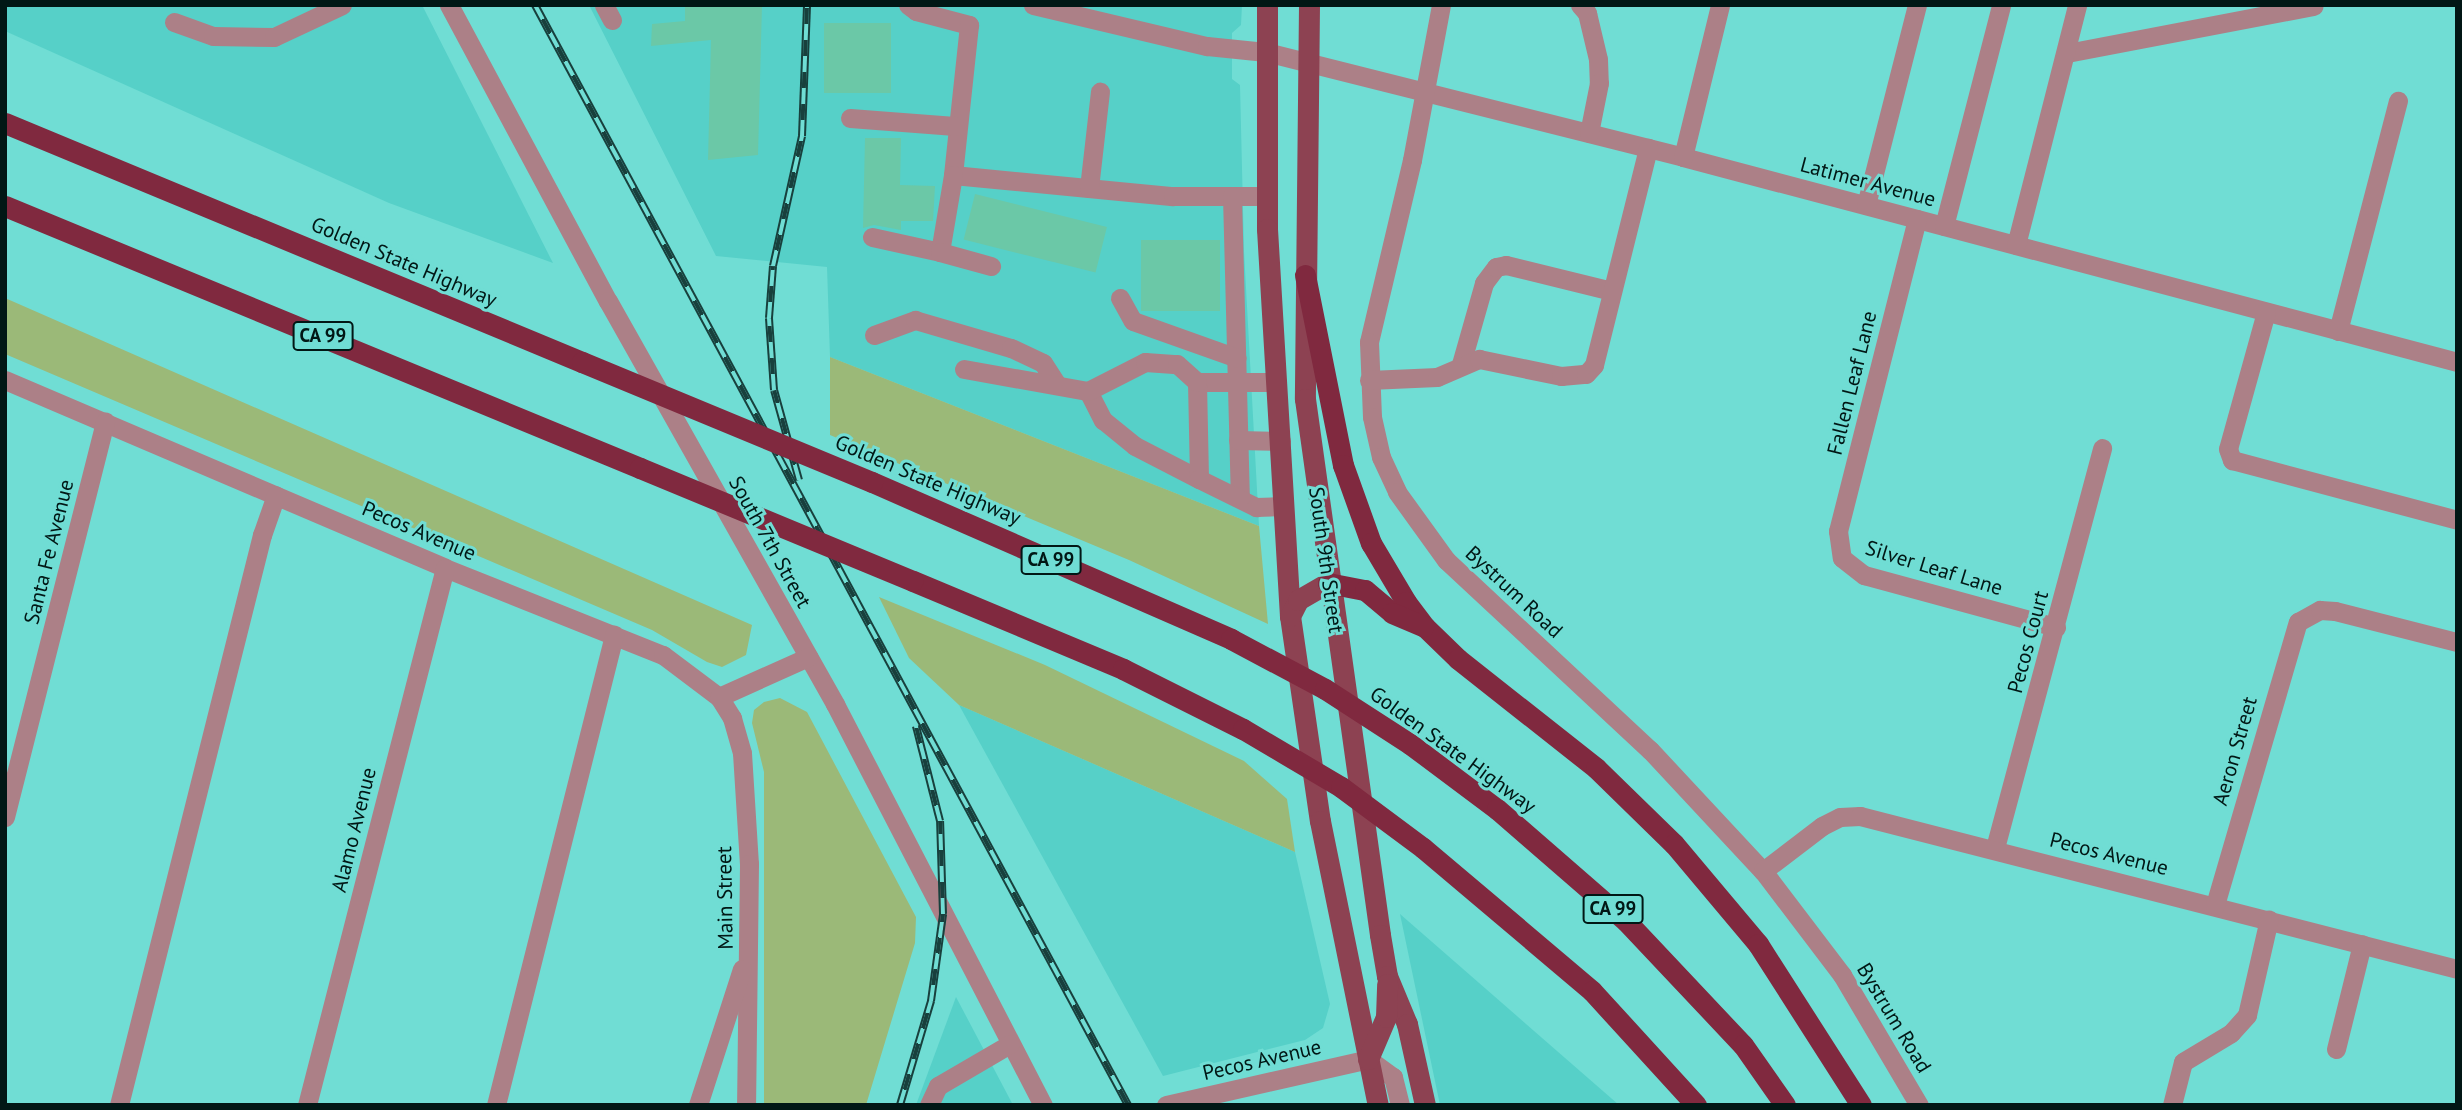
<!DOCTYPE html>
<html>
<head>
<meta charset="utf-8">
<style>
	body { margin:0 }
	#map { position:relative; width:2462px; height:1110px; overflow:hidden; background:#70ddd4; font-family:"PT Sans",sans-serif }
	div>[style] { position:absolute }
	.built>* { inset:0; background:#56d0c8 }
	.green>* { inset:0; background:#9bb978 }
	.building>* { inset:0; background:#6bc8a7; transform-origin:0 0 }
	.minor>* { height:19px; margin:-9.5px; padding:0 9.5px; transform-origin:9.5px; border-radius:9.5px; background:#ac8087 }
	.major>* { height:21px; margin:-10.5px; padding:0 10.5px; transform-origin:10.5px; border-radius:10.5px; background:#8d4252 }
	.highway>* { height:21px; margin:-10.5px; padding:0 10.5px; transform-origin:10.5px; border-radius:10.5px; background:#80293f }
	.rail>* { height:8px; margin-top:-4px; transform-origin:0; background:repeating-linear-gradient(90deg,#70ddd4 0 16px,#18403d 0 32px); box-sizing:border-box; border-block:2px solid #18403d }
	.highway-bridge>* { height:21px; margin:-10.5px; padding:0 10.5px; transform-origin:10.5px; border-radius:10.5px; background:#80293f }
	span { translate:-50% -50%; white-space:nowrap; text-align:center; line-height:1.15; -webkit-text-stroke:6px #70ddd4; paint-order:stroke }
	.shield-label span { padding:2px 5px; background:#70ddd4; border:2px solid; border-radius:5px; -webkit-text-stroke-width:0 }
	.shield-label { font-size:19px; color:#011715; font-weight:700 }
	.street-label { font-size:21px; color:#011715 }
	.frame { position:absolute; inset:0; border:7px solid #011715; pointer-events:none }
</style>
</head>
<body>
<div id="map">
	<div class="built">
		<div style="clip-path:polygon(5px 5px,422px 5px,553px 263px,389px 203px,5px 31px)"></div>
		<div style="clip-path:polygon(589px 5px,1242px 5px,1241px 25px,1232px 33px,1232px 79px,1240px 85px,1244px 251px,1259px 526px,830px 357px,827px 267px,716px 256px)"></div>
		<div style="clip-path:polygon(959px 705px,1295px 852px,1330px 1004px,1323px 1028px,1305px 1040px,1163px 1076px)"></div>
		<div style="clip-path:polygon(1400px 914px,1619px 1105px,1440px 1105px)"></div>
		<div style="clip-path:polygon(956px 997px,1013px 1105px,916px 1105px)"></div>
	</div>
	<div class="green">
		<div style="clip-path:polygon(5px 298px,752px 625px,746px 655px,722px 667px,707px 662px,652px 630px,5px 354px)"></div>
		<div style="clip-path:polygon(830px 357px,1259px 526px,1268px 624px,1129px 560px,830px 435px)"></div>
		<div style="clip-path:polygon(879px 597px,1045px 665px,1244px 761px,1287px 799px,1295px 852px,959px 705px,909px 658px)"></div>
		<div style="clip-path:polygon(780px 698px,807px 712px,916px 917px,915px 943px,866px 1105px,764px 1105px,764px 772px,752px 723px,754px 710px,764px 702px)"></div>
	</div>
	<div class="building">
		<div style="clip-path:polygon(685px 5px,762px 5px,758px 155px,708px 160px,711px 40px,651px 46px,652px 24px,685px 21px)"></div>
		<div style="left:824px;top:23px;width:67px;height:70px"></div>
		<div style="clip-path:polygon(865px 138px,901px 138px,900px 185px,935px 186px,933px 221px,901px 221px,901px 230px,874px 225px,863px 228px)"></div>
		<div style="left:975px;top:194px;width:136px;height:47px;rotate:14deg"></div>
		<div style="left:1141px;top:240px;width:79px;height:71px"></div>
	</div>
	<div class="minor">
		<div style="left:449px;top:5px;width:336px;rotate:61.8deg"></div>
		<div style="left:608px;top:301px;width:463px;rotate:60.6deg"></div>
		<div style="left:835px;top:704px;width:452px;rotate:62.6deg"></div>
		<div style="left:604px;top:5px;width:17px;rotate:62deg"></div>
		<div style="left:908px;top:5px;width:10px;rotate:37deg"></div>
		<div style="left:916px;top:11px;width:55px;rotate:14.8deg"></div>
		<div style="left:969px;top:25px;width:151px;rotate:96.1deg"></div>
		<div style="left:953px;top:175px;width:221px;rotate:5.5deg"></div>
		<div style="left:1173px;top:196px;width:94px"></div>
		<div style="left:1033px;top:5px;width:179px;rotate:13.3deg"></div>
		<div style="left:1207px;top:46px;width:59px;rotate:5.8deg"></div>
		<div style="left:1266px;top:52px;width:430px;rotate:14.1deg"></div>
		<div style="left:1683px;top:157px;width:801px;rotate:14.83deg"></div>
		<div style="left:1441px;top:5px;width:158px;rotate:100.6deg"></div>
		<div style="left:1412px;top:160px;width:187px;rotate:103.3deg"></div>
		<div style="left:1369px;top:342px;width:75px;rotate:87.7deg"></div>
		<div style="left:1372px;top:417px;width:41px;rotate:77.3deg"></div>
		<div style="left:1381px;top:457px;width:38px;rotate:65deg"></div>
		<div style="left:1397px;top:492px;width:84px;rotate:54.2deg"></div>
		<div style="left:1446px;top:560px;width:279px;rotate:43deg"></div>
		<div style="left:1650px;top:750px;width:166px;rotate:47deg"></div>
		<div style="left:1763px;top:871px;width:131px;rotate:52.8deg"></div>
		<div style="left:1842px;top:975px;width:151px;rotate:59.4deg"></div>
		<div style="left:1580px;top:5px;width:11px;rotate:49deg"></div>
		<div style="left:1587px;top:13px;width:47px;rotate:76.6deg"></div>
		<div style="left:1598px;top:59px;width:24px;rotate:88deg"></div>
		<div style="left:1599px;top:83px;width:51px;rotate:101.3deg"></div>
		<div style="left:174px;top:22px;width:41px;rotate:19.7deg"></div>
		<div style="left:213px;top:36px;width:61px;rotate:0.9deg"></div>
		<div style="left:274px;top:37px;width:75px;rotate:-25.2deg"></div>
		<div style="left:2067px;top:53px;width:251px;rotate:-10.8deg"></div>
		<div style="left:850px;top:118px;width:105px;rotate:4.4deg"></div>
		<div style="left:1683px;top:157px;width:156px;rotate:-76.3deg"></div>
		<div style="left:1089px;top:188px;width:97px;rotate:-83.5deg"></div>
		<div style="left:1232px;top:196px;width:302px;rotate:88.5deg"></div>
		<div style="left:1866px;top:205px;width:206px;rotate:-75.7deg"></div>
		<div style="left:1917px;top:219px;width:322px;rotate:104.2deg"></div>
		<div style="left:1838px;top:531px;width:27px;rotate:82deg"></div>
		<div style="left:1842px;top:558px;width:28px;rotate:38deg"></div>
		<div style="left:1864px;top:575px;width:199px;rotate:15.2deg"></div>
		<div style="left:1944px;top:226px;width:228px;rotate:-75.5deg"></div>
		<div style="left:872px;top:237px;width:70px;rotate:12.4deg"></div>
		<div style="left:940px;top:252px;width:78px;rotate:-80.4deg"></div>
		<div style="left:2016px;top:245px;width:248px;rotate:-75.7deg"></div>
		<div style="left:940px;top:252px;width:53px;rotate:15.4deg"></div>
		<div style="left:1120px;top:298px;width:26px;rotate:61deg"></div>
		<div style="left:1133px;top:321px;width:110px;rotate:19.6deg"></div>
		<div style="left:2266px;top:312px;width:142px;rotate:105.5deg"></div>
		<div style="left:2228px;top:449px;width:12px;rotate:70deg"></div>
		<div style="left:2232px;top:460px;width:233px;rotate:14.9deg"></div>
		<div style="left:2338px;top:331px;width:238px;rotate:-75.4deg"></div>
		<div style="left:874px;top:335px;width:44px;rotate:-20.1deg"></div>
		<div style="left:915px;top:320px;width:100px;rotate:16.3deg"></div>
		<div style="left:1011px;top:348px;width:35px;rotate:25deg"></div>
		<div style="left:1043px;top:363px;width:24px;rotate:57deg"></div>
		<div style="left:1461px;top:364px;width:84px;rotate:-74.1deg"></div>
		<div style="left:1484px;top:283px;width:20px;rotate:-53deg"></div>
		<div style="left:1496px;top:267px;width:10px;rotate:-11deg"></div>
		<div style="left:1506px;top:265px;width:109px;rotate:13.8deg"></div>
		<div style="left:964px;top:369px;width:126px;rotate:10.1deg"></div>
		<div style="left:1088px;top:391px;width:33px;rotate:63deg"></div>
		<div style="left:1103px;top:420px;width:41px;rotate:39.1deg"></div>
		<div style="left:1135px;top:446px;width:72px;rotate:27.3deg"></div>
		<div style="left:5px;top:380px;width:478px;rotate:23.1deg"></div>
		<div style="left:445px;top:568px;width:235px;rotate:21.8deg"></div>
		<div style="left:663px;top:655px;width:70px;rotate:36.9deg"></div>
		<div style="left:719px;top:697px;width:98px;rotate:-24.2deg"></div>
		<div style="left:1369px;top:380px;width:68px;rotate:-2.5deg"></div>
		<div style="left:1437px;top:377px;width:46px;rotate:-23.2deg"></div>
		<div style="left:1479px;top:359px;width:84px;rotate:11.7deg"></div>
		<div style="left:1561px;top:376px;width:25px;rotate:-5deg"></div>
		<div style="left:1586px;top:374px;width:12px;rotate:-48deg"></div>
		<div style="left:1594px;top:365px;width:224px;rotate:-76deg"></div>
		<div style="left:1277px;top:382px;width:80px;rotate:180deg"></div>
		<div style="left:1197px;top:382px;width:97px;rotate:88.8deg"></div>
		<div style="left:1199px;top:479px;width:64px;rotate:26.2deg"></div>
		<div style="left:1256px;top:507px;width:28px;rotate:-2deg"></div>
		<div style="left:1088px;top:391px;width:64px;rotate:-27deg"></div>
		<div style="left:1145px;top:362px;width:32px;rotate:4deg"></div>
		<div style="left:1177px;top:364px;width:27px;rotate:42deg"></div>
		<div style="left:1238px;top:440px;width:43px;rotate:1.3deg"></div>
		<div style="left:719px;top:697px;width:25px;rotate:58deg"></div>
		<div style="left:732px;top:718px;width:36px;rotate:74deg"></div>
		<div style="left:742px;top:753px;width:111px;rotate:86.4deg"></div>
		<div style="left:749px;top:864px;width:241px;rotate:90.7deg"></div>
		<div style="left:5px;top:817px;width:408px;rotate:-75.8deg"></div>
		<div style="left:1995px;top:848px;width:414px;rotate:-75deg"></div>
		<div style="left:1763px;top:871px;width:74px;rotate:-37.3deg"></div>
		<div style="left:1822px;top:826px;width:20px;rotate:-27deg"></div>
		<div style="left:1840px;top:817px;width:20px;rotate:-3deg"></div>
		<div style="left:1860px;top:816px;width:616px;rotate:14.37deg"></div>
		<div style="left:2215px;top:905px;width:295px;rotate:-73.7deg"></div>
		<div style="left:2298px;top:622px;width:25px;rotate:-29deg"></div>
		<div style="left:2320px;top:610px;width:15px;rotate:4deg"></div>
		<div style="left:2335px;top:611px;width:126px;rotate:14.3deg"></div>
		<div style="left:2336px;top:1049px;width:108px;rotate:-76.1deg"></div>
		<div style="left:119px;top:1105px;width:588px;rotate:-75.92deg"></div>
		<div style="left:262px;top:535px;width:42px;rotate:-70.7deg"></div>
		<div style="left:307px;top:1105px;width:554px;rotate:-75.59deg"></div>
		<div style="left:496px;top:1105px;width:485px;rotate:-75.9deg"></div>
		<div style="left:698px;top:1105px;width:143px;rotate:-72.1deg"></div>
		<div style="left:929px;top:1105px;width:21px;rotate:-65deg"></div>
		<div style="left:938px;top:1086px;width:83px;rotate:-30.3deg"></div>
		<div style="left:1166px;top:1105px;width:207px;rotate:-12.8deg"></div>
		<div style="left:1368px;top:1059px;width:31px;rotate:36deg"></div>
		<div style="left:1393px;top:1077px;width:29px;rotate:76deg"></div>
		<div style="left:2172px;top:1105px;width:44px;rotate:-75.7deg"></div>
		<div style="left:2183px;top:1062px;width:56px;rotate:-31.1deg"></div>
		<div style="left:2231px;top:1033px;width:24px;rotate:-48deg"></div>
		<div style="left:2247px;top:1015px;width:98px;rotate:-77.1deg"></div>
	</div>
	<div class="major">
		<div style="left:1267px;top:5px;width:224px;rotate:90deg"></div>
		<div style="left:1267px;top:229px;width:388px;rotate:86.6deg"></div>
		<div style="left:1290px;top:616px;width:207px;rotate:81.7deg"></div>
		<div style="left:1320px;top:821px;width:290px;rotate:78.5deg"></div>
		<div style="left:1309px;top:5px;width:394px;rotate:90.6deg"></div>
		<div style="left:1305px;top:399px;width:541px;rotate:82.03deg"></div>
		<div style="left:1380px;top:935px;width:42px;rotate:80.3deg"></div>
		<div style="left:1387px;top:976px;width:52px;rotate:67.4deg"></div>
		<div style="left:1407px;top:1024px;width:83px;rotate:77.5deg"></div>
		<div style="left:1290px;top:616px;width:18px;rotate:-63deg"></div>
		<div style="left:1298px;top:600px;width:34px;rotate:-30deg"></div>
		<div style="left:1368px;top:1059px;width:46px;rotate:-66.8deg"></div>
		<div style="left:1386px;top:1017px;width:33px;rotate:-88deg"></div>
	</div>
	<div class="highway">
		<div style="left:5px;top:123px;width:625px;rotate:22.5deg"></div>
		<div style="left:5px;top:206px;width:687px;rotate:22.42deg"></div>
		<div style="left:1305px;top:275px;width:194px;rotate:78.7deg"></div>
		<div style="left:1343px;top:465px;width:83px;rotate:70.3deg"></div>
		<div style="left:1371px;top:543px;width:69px;rotate:59.3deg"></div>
		<div style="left:1406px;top:602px;width:31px;rotate:53deg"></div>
		<div style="left:1425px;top:627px;width:46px;rotate:44.1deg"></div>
		<div style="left:1458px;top:659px;width:176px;rotate:38.3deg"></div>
		<div style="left:1596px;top:768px;width:109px;rotate:44.3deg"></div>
		<div style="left:1674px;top:844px;width:131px;rotate:50deg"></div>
		<div style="left:1758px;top:944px;width:191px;rotate:57.4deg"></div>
		<div style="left:872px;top:482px;width:392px;rotate:23.6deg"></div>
		<div style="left:913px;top:581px;width:228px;rotate:22.7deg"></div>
		<div style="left:1123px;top:669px;width:134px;rotate:26.6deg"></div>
		<div style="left:1328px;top:583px;width:38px;rotate:11deg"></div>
		<div style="left:1365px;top:590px;width:35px;rotate:40deg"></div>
		<div style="left:1392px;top:613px;width:34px;rotate:23deg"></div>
		<div style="left:1410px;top:744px;width:109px;rotate:36.8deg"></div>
		<div style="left:1497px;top:809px;width:171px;rotate:41deg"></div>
		<div style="left:1626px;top:921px;width:170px;rotate:46.7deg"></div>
		<div style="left:1743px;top:1045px;width:73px;rotate:55deg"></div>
		<div style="left:1423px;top:848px;width:221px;rotate:40.2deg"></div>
		<div style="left:1592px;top:991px;width:154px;rotate:47.6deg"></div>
	</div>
	<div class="rail">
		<div style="left:535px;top:5px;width:1250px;rotate:61.67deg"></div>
		<div style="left:799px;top:480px;width:93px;rotate:-105.5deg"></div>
		<div style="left:774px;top:390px;width:72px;rotate:-94deg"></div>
		<div style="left:769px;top:318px;width:52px;rotate:-85.6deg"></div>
		<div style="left:773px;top:266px;width:133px;rotate:-77.4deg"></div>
		<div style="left:802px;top:136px;width:131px;rotate:-87.8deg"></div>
		<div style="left:900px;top:1105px;width:109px;rotate:-73.4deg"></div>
		<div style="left:931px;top:1001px;width:88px;rotate:-82.1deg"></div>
		<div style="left:943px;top:914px;width:93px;rotate:-91.8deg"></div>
		<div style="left:940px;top:821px;width:98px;rotate:-104.2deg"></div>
	</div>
	<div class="highway-bridge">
		<div style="left:582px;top:362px;width:314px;rotate:22.5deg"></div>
		<div style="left:640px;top:468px;width:295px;rotate:22.5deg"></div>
		<div style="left:1231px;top:639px;width:106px;rotate:28deg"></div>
		<div style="left:1325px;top:689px;width:101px;rotate:32.9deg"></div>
		<div style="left:1243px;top:729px;width:114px;rotate:30.6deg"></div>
		<div style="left:1341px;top:787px;width:102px;rotate:36.6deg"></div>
	</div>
	<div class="shield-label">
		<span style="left:323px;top:336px">CA 99</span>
		<span style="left:1051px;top:560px">CA 99</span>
		<span style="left:1613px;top:909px">CA 99</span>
	</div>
	<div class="street-label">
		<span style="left:1868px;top:182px;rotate:15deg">Latimer Avenue</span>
		<span style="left:404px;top:262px;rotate:23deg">Golden State Highway</span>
		<span style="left:1852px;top:383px;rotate:-76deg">Fallen Leaf Lane</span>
		<span style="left:928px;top:480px;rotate:23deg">Golden State Highway</span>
		<span style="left:419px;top:531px;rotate:23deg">Pecos Avenue</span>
		<span style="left:770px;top:542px;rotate:61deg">South 7th Street</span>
		<span style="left:49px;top:552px;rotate:-76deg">Santa Fe Avenue</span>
		<span style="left:1326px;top:560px;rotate:82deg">South 9th Street</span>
		<span style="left:1934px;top:568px;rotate:17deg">Silver Leaf Lane</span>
		<span style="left:1514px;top:592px;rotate:43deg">Bystrum Road</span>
		<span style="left:2028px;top:642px;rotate:-75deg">Pecos Court</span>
		<span style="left:1453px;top:750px;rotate:36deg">Golden State Highway</span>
		<span style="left:2235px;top:751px;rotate:-74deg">Aeron Street</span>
		<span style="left:354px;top:830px;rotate:-76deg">Alamo Avenue</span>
		<span style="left:2109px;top:854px;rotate:14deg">Pecos Avenue</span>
		<span style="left:725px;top:898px;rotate:-91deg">Main Street</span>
		<span style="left:1894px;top:1018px;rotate:59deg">Bystrum Road</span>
		<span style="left:1262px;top:1060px;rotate:-13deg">Pecos Avenue</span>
	</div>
	<div class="frame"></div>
</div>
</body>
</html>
